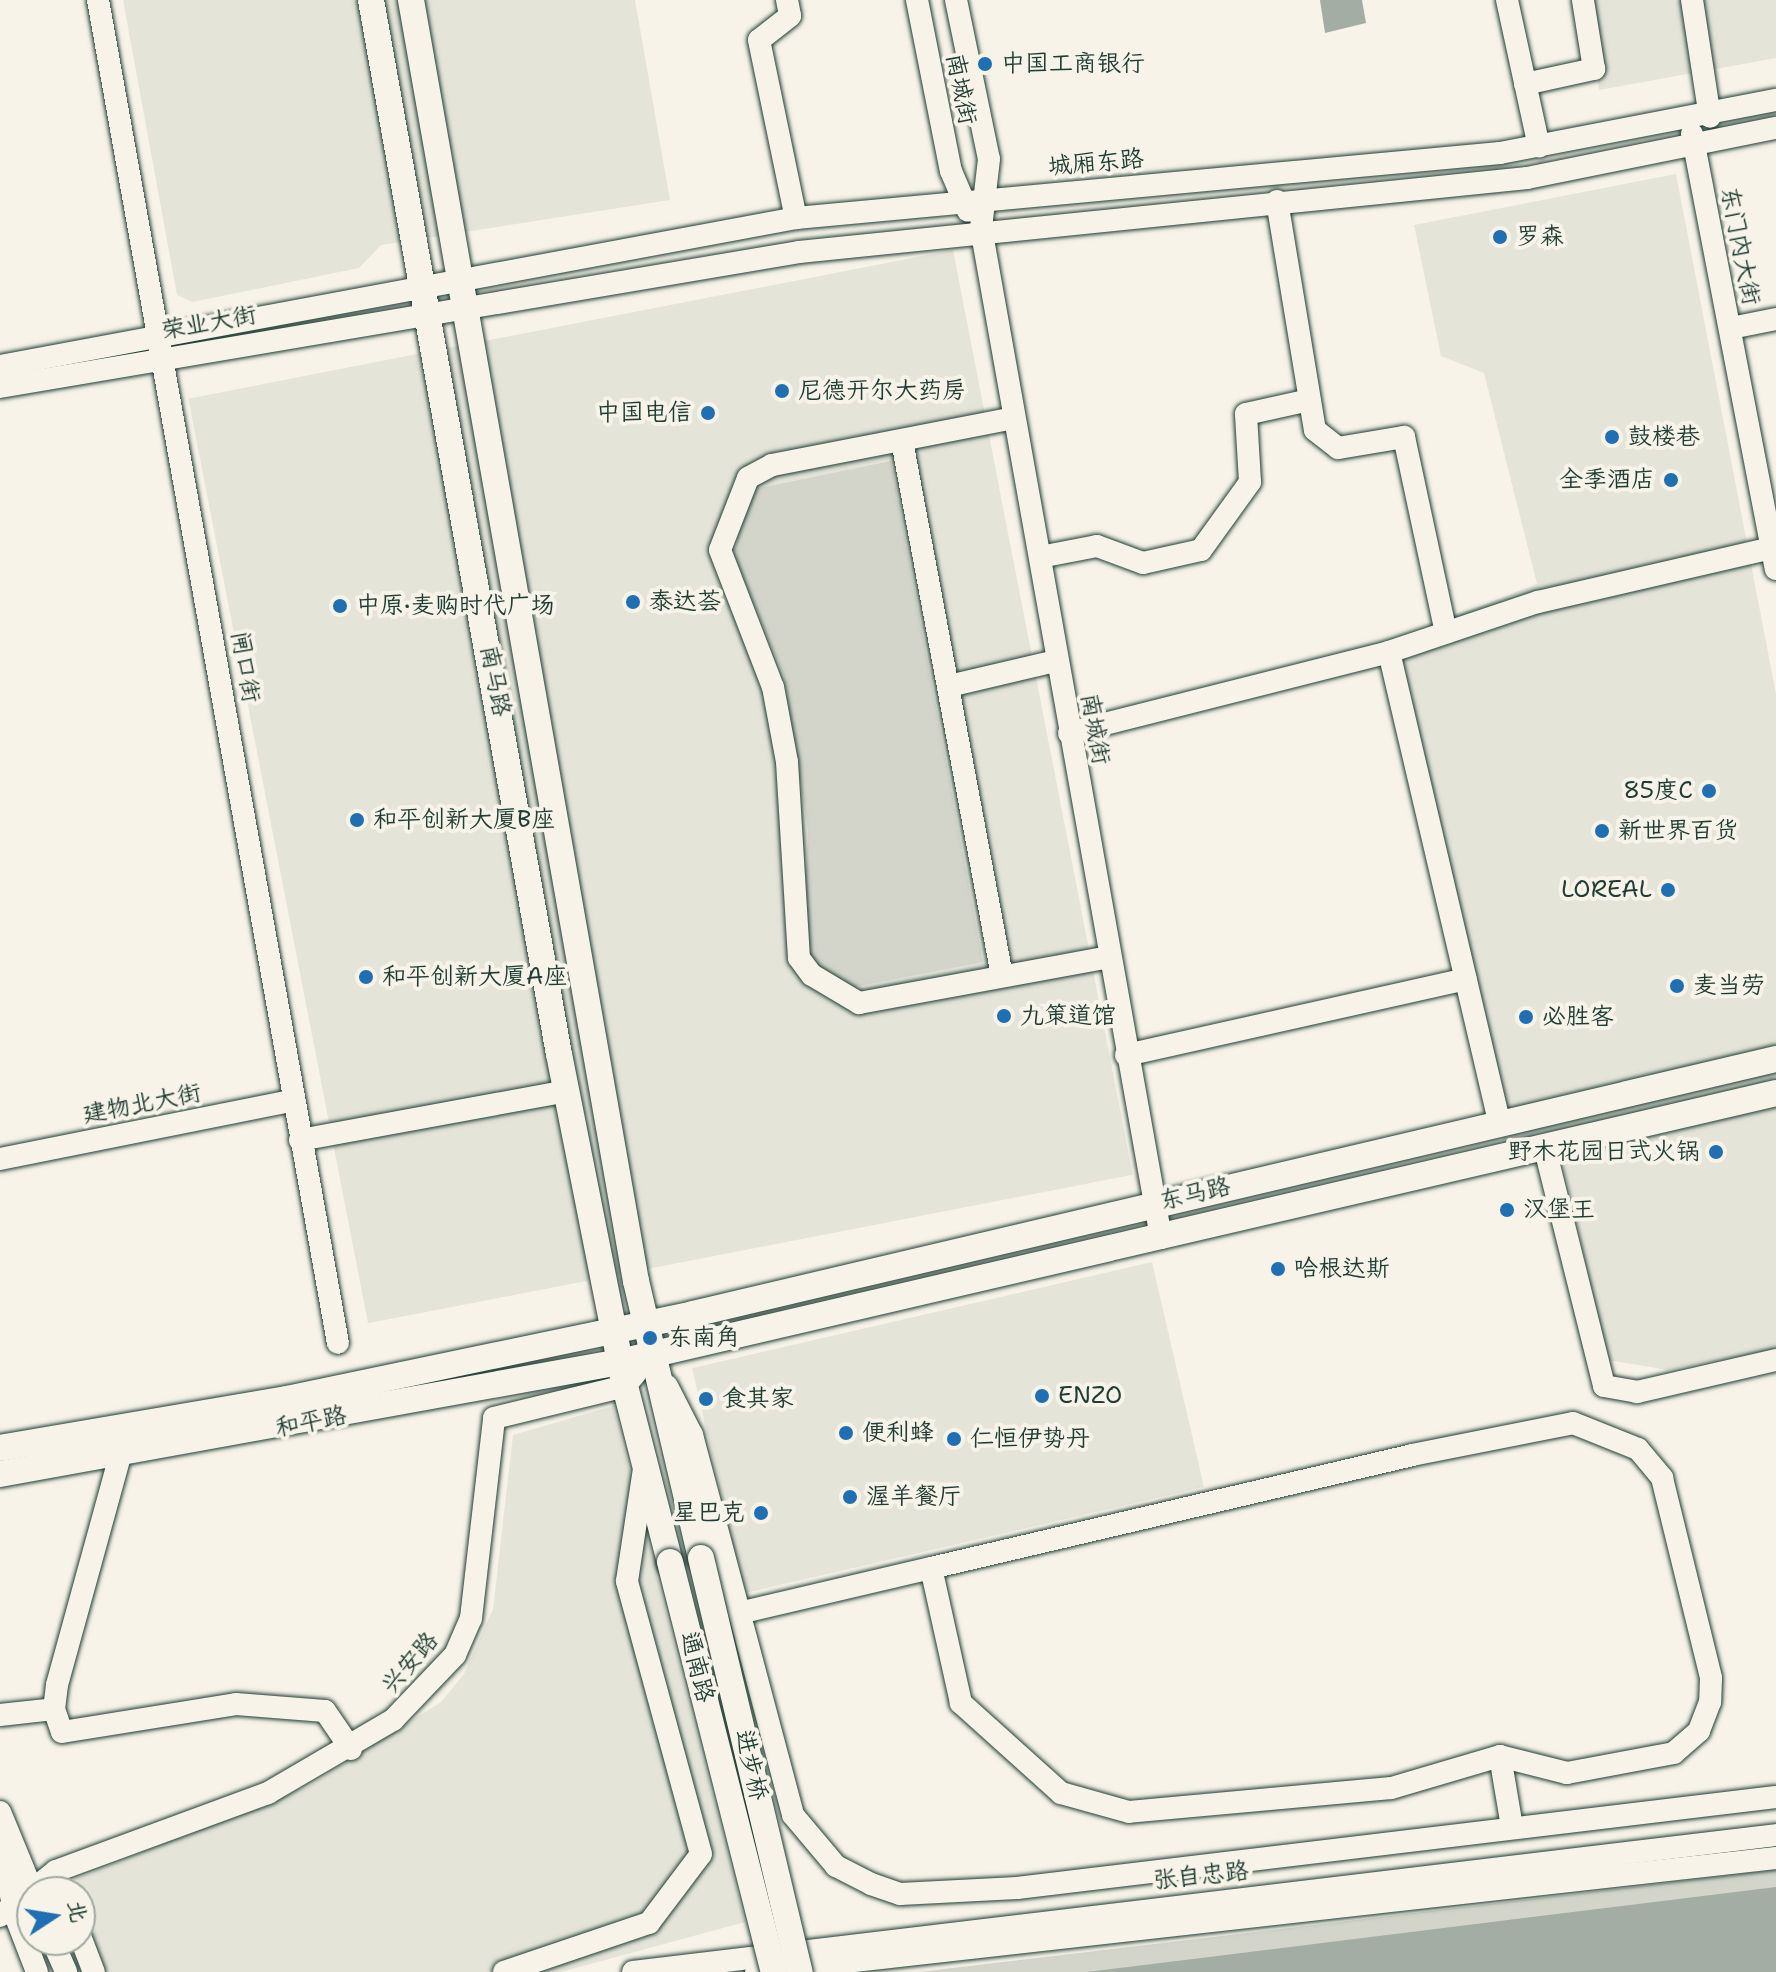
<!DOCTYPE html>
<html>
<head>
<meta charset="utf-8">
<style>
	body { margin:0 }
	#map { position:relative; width:1776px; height:1972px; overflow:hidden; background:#f7f3e8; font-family:"Shantell Sans","LXGW WenKai TC",sans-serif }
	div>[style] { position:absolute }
	.built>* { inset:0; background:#e5e4d9; transform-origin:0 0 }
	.green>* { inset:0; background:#d3d5ca }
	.water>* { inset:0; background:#a4ada3 }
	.roads { filter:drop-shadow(0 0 2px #1f3d34) drop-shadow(0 0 2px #1f3d34) }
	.minor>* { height:22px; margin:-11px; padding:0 11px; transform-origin:11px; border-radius:11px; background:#f7f3e8 }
	.major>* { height:26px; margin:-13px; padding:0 13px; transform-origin:13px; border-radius:13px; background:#f7f3e8 }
	.bridges { filter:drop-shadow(0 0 2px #1f3d34) drop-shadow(0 0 2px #1f3d34) }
	.major-bridge>* { height:26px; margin:-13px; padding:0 13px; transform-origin:13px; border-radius:13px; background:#f7f3e8 }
	.dots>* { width:22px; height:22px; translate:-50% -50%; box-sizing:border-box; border:4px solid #f7f3e8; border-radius:50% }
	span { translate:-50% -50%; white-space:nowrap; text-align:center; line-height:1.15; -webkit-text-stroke:8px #f7f3e8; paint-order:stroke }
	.poi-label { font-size:24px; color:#1f3d34 }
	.left { translate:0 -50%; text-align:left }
	.right { translate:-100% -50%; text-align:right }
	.street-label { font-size:24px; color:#1f3d34 }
	.north { position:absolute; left:16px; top:1876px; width:80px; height:80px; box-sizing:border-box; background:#f7f3e8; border:2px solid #a1aaa0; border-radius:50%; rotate:78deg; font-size:22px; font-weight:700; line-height:32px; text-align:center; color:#1f3d34 }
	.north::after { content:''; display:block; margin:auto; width:28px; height:36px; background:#1f6fb2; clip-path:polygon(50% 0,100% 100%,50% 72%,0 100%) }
</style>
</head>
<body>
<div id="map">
	<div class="built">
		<div style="clip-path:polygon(123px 0,635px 0,670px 200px,381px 245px,359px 268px,192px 302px,177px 295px)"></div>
		<div style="clip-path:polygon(1585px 0,1776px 0,1776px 58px,1599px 90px)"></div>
		<div style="clip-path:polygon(1676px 174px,1776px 694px,1776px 1349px,1668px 1370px,1608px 1360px,1557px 1137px,1505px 1147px,1387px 642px,1537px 584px,1484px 373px,1441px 356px,1414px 225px)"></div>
		<div style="left:953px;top:250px;width:942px;height:779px;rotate:79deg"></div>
		<div style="left:1152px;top:1262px;width:231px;height:472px;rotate:77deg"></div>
		<div style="clip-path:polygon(613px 1406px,745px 1922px,561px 1972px,90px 1972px,80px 1940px,80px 1892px,55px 1887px,307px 1787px,441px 1702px,464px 1674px,493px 1609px,513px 1435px)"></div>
	</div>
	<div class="green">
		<div style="clip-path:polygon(891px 461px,983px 962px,844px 989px,803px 957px,808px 831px,784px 676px,734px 554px,750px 490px)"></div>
		<div style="clip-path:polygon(1776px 1870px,1776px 1972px,919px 1972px)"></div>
	</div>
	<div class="water">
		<div style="clip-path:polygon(1320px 0,1362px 0,1366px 23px,1325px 33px)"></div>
		<div style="clip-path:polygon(1776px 1887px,1776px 1972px,1087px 1972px)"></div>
	</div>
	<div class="roads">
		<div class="minor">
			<div style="left:98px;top:0;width:1364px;rotate:79.87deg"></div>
			<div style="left:787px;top:0;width:16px;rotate:79deg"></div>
			<div style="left:790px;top:16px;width:39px;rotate:142deg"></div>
			<div style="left:759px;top:40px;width:182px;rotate:78.3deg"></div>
			<div style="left:917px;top:0;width:174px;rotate:78.8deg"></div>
			<div style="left:951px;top:171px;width:43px;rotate:67deg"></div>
			<div style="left:956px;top:0;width:162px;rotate:78.3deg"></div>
			<div style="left:989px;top:159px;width:69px;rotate:96.6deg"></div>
			<div style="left:981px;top:228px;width:1026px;rotate:79.89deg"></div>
			<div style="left:1507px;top:0;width:150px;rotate:77.7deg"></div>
			<div style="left:1692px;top:0;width:118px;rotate:81.3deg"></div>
			<div style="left:1525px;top:84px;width:71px;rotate:-12.3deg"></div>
			<div style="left:1594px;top:69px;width:70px;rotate:-99.1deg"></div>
			<div style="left:1692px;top:134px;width:443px;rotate:79.1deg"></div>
			<div style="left:1277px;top:201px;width:232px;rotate:80.6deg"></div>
			<div style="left:1315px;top:430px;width:29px;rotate:38deg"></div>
			<div style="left:1338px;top:448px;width:67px;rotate:-9.5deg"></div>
			<div style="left:1404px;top:437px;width:200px;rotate:77.9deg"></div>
			<div style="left:1731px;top:328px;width:46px;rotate:-11.3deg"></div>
			<div style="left:0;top:366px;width:810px;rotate:-10.53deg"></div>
			<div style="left:796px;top:218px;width:707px;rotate:-5.28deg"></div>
			<div style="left:1500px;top:153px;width:281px;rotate:-10.9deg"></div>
			<div style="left:0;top:387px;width:810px;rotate:-9.59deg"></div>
			<div style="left:799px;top:252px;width:732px;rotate:-5.8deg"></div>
			<div style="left:1527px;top:178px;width:254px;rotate:-11.4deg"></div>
			<div style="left:1014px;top:418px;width:247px;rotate:169deg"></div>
			<div style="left:772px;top:465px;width:27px;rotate:152deg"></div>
			<div style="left:748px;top:478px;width:77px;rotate:111.3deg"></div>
			<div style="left:720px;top:550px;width:147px;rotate:68.9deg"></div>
			<div style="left:773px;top:687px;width:76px;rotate:79.4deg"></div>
			<div style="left:787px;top:762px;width:196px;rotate:86.5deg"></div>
			<div style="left:799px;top:958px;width:21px;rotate:53deg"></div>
			<div style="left:812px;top:975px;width:55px;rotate:30.8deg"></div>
			<div style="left:859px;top:1003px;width:254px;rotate:-10.4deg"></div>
			<div style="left:902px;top:441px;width:544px;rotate:79.41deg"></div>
			<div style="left:1040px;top:557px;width:58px;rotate:-10.9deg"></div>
			<div style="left:1097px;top:546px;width:49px;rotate:20.3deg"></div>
			<div style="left:1143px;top:563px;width:59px;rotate:-12.6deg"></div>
			<div style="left:1201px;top:550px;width:84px;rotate:-54.2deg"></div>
			<div style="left:1250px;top:482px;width:68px;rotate:-93.4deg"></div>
			<div style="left:1246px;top:414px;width:65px;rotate:-12.5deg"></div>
			<div style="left:1389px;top:652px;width:486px;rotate:76.8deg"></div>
			<div style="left:949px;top:686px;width:110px;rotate:-13.2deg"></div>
			<div style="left:1069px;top:733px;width:330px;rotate:-14.2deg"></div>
			<div style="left:1389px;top:652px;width:157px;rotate:-18.6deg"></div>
			<div style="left:1538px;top:602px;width:240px;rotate:-13deg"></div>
			<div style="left:1126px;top:1055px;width:348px;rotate:-12.6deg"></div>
			<div style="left:300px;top:1140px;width:271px;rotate:-10.4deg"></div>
			<div style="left:1545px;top:1149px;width:244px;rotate:76deg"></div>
			<div style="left:1604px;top:1386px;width:34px;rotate:10deg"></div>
			<div style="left:1637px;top:1392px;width:143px;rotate:-13deg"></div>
			<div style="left:0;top:1159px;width:300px;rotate:-11.3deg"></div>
			<div style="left:667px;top:1386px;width:55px;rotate:63deg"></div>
			<div style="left:692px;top:1435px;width:393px;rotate:75.1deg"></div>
			<div style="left:793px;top:1815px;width:67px;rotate:49.9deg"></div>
			<div style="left:836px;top:1866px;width:39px;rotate:27deg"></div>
			<div style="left:871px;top:1884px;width:31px;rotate:19deg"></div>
			<div style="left:900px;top:1894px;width:117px;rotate:-2.9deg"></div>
			<div style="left:1017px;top:1888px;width:764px;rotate:-6.84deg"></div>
			<div style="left:120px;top:1456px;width:238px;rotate:105.4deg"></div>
			<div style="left:57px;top:1685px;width:24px;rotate:97deg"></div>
			<div style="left:54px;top:1709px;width:24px;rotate:71deg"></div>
			<div style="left:62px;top:1732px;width:176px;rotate:-9.1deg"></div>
			<div style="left:236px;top:1704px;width:89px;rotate:4.5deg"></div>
			<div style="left:325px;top:1711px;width:46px;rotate:55.6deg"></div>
			<div style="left:739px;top:1613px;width:197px;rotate:-13.2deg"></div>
			<div style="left:931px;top:1568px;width:494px;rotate:-13.2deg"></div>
			<div style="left:1412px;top:1455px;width:164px;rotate:-11.2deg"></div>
			<div style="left:1573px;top:1423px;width:70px;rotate:21.8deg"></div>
			<div style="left:1638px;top:1449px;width:38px;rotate:50deg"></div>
			<div style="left:1662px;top:1478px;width:206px;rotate:76.2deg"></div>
			<div style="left:1711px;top:1678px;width:24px;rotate:92deg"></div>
			<div style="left:1710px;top:1702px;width:31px;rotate:111deg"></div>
			<div style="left:1699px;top:1731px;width:33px;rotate:139deg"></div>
			<div style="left:1674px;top:1753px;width:109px;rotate:169.4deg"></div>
			<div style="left:1567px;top:1773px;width:69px;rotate:-165.8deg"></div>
			<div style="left:1500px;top:1756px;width:114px;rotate:163.6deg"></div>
			<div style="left:1391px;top:1788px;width:263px;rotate:174.8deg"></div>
			<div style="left:1129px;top:1812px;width:71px;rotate:-164.4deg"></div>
			<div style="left:1061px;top:1793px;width:135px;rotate:-138deg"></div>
			<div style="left:961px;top:1703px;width:138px;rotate:-102.5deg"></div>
			<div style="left:0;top:1715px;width:54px;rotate:-6.3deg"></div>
			<div style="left:1500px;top:1756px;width:72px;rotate:80.4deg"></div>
			<div style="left:0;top:1812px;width:87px;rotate:67.6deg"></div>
			<div style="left:0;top:1842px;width:75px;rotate:78.4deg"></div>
			<div style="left:15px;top:1915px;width:61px;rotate:68.9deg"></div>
			<div style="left:0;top:1916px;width:72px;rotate:-38.8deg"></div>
			<div style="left:56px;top:1871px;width:226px;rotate:-20.2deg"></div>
			<div style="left:268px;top:1793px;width:145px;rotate:-30.3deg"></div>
			<div style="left:393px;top:1720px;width:90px;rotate:-46.4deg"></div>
			<div style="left:455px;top:1655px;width:40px;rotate:-66.6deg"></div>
			<div style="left:471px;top:1618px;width:201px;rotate:-83.4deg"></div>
			<div style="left:494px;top:1418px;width:135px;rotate:-13.7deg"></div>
			<div style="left:625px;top:1386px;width:16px;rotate:-50deg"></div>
			<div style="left:80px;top:1936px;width:39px;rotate:69deg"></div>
			<div style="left:52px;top:1940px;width:35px;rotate:66deg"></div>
			<div style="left:504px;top:1972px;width:153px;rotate:-18.7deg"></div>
			<div style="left:649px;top:1923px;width:86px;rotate:-53deg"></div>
			<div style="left:701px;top:1854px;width:283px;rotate:-105.2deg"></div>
			<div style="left:627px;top:1581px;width:113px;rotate:-81.4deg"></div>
			<div style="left:633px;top:1972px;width:1151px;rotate:-6.83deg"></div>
			<div style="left:756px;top:1972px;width:1026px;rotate:-6.38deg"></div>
		</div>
		<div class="major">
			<div style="left:371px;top:0;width:1071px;rotate:79.89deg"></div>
			<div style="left:559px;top:1054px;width:338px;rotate:78.8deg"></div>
			<div style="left:625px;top:1386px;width:182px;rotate:75.7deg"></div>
			<div style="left:411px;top:0;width:1301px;rotate:80.04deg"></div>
			<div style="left:636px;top:1281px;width:285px;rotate:76.8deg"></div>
			<div style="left:0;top:1448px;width:291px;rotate:-9.7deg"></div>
			<div style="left:287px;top:1399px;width:415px;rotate:-11.8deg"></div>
			<div style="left:693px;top:1314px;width:1113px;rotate:-13.25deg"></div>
			<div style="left:0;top:1474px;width:630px;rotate:-10.24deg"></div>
			<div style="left:620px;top:1362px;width:1187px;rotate:-13.1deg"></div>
		</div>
	</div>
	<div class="bridges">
		<div class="major-bridge">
			<div style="left:701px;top:1558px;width:426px;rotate:76.6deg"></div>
			<div style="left:670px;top:1562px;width:423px;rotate:75.8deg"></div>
		</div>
	</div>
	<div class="dots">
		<div style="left:985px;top:64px;background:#1f6fb2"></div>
		<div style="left:1500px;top:237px;background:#1f6fb2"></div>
		<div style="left:782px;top:391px;background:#1f6fb2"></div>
		<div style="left:708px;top:413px;background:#1f6fb2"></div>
		<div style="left:1612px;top:437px;background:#1f6fb2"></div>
		<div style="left:1671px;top:480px;background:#1f6fb2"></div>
		<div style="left:633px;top:602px;background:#1f6fb2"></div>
		<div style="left:340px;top:606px;background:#1f6fb2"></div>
		<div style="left:1709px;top:791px;background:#1f6fb2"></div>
		<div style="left:357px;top:820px;background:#1f6fb2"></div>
		<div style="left:1602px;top:831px;background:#1f6fb2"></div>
		<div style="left:1668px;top:890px;background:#1f6fb2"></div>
		<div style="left:366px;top:977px;background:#1f6fb2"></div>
		<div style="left:1677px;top:986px;background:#1f6fb2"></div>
		<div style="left:1004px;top:1016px;background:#1f6fb2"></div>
		<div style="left:1526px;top:1017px;background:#1f6fb2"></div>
		<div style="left:1716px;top:1152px;background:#1f6fb2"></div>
		<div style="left:1507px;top:1210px;background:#1f6fb2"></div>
		<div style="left:1278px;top:1269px;background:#1f6fb2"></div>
		<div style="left:650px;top:1338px;background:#1f6fb2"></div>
		<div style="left:1042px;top:1396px;background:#1f6fb2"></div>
		<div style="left:706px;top:1399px;background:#1f6fb2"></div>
		<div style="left:846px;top:1433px;background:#1f6fb2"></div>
		<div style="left:954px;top:1439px;background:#1f6fb2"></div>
		<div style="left:850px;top:1497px;background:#1f6fb2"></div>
		<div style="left:761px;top:1513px;background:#1f6fb2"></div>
	</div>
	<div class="poi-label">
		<span class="left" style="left:1001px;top:64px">中国工商银行</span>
		<span class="left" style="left:1516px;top:237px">罗森</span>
		<span class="left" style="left:798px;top:391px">尼德开尔大药房</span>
		<span class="right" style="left:692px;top:413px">中国电信</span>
		<span class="left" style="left:1628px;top:437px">鼓楼巷</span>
		<span class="right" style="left:1655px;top:480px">全季酒店</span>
		<span class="left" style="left:649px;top:602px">泰达荟</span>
		<span class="left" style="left:356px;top:606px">中原·麦购时代广场</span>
		<span class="right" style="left:1693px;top:791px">85度C</span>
		<span class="left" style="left:373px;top:820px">和平创新大厦B座</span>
		<span class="left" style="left:1618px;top:831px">新世界百货</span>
		<span class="right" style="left:1652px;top:890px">LOREAL</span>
		<span class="left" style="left:382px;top:977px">和平创新大厦A座</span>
		<span class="left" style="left:1693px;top:986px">麦当劳</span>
		<span class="left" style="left:1020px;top:1016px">九策道馆</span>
		<span class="left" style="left:1542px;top:1017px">必胜客</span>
		<span class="right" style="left:1700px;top:1152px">野木花园日式火锅</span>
		<span class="left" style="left:1523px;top:1210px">汉堡王</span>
		<span class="left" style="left:1294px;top:1269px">哈根达斯</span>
		<span class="left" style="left:668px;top:1338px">东南角</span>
		<span class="left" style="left:1058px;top:1396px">ENZO</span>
		<span class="left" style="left:722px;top:1399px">食其家</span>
		<span class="left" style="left:862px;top:1433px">便利蜂</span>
		<span class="left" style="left:970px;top:1439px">仁恒伊势丹</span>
		<span class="left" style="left:866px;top:1497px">渥羊餐厅</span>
		<span class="right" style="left:745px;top:1513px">星巴克</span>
	</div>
	<div class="street-label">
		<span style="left:961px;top:89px;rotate:79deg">南城街</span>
		<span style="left:1096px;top:163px;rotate:-5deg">城厢东路</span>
		<span style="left:1740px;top:246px;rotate:79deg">东门内大街</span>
		<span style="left:209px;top:323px;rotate:-10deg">荣业大街</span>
		<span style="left:245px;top:667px;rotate:80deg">闸口街</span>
		<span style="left:495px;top:681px;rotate:79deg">南马路</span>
		<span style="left:1095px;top:729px;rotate:80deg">南城街</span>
		<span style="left:142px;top:1104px;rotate:-11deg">建物北大街</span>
		<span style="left:1195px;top:1194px;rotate:-13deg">东马路</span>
		<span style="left:311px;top:1422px;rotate:-11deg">和平路</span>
		<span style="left:410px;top:1663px;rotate:-49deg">兴安路</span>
		<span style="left:697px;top:1667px;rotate:76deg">通南路</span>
		<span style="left:751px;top:1765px;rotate:77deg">进步桥</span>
		<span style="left:1201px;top:1876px;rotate:-6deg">张自忠路</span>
	</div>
	<div class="north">北</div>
</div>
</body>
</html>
